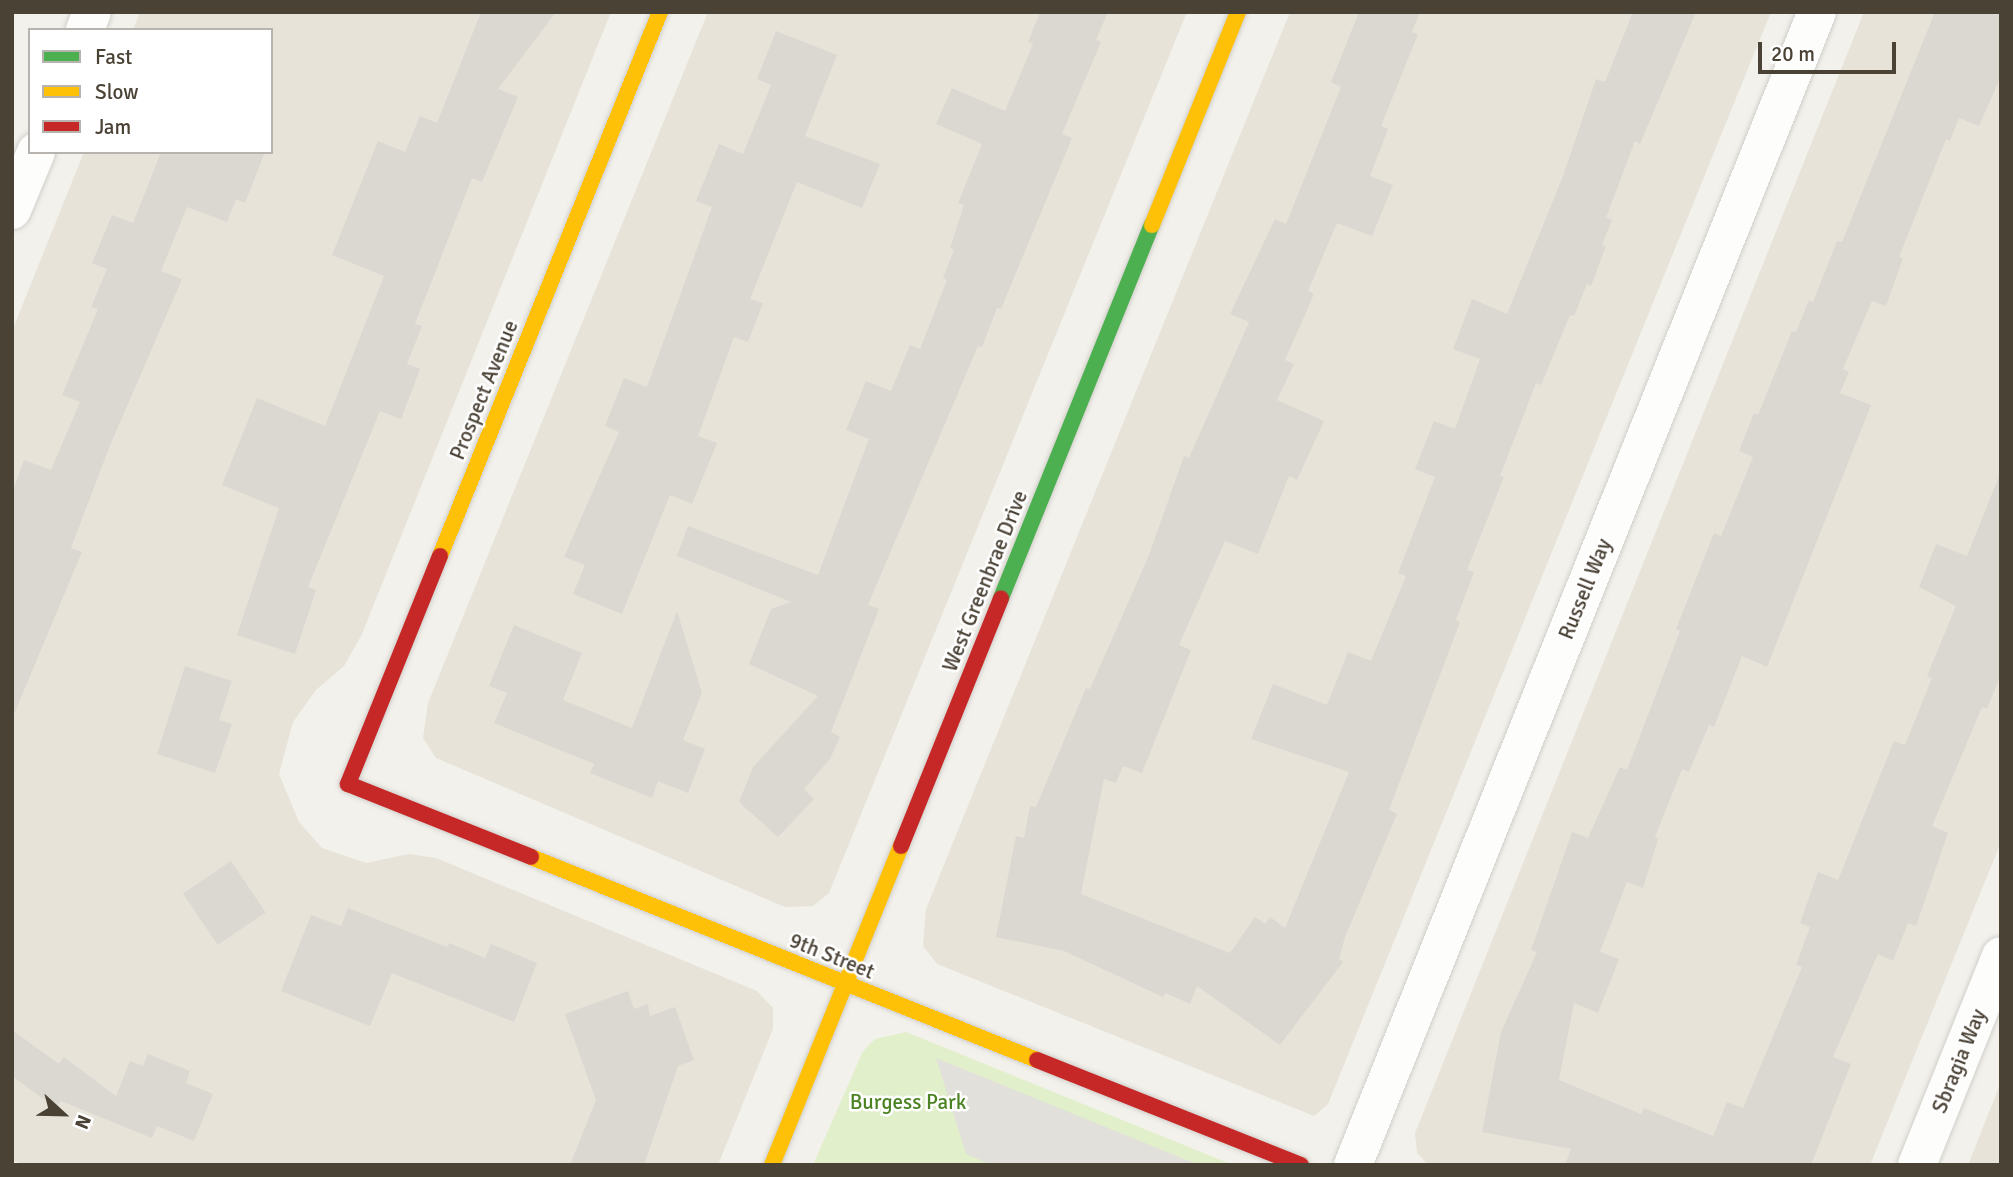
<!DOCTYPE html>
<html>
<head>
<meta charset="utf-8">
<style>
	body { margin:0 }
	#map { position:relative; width:2013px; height:1177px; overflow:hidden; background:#f3f1ec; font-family:Signika,sans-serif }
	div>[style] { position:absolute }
	.residential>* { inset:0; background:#e7e3d9 }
	.green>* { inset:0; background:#e1efca }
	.parking>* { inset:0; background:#e2e0db }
	.building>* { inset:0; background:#dbd8d2; transform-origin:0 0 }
	.roads { filter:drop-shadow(0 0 2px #d1cfca) drop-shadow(0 0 2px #d1cfca) }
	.street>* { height:38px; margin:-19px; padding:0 19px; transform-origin:19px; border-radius:19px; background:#fdfdfc }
	.fast>* { height:16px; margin:-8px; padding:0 8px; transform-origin:8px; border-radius:8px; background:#4caf50 }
	.slow>* { height:16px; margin:-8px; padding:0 8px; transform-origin:8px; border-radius:8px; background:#ffc107 }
	.jam>* { height:16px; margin:-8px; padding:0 8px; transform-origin:8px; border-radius:8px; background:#c62828 }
	span { translate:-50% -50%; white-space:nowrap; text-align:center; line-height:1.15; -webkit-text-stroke:5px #fff; paint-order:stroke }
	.street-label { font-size:21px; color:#4b4236 }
	.park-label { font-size:21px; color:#4b8323 }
	.frame { position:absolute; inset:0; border:14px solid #4b4236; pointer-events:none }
	.legend { position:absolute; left:28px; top:28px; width:245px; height:126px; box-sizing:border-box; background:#fff; border:2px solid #b7b3af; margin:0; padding:9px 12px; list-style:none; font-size:21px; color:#4b4236 }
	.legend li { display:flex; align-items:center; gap:14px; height:35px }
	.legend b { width:35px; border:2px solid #b7b3af }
	.north { position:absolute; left:28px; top:1079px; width:70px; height:70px; -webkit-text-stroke:5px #fff; paint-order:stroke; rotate:112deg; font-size:19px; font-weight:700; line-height:28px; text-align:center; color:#4b4236 }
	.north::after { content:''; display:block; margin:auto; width:24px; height:32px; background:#4b4236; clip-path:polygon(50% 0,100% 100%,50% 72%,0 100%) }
	.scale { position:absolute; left:1758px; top:42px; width:138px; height:32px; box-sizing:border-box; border:4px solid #4b4236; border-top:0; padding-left:9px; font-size:21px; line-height:24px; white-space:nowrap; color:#4b4236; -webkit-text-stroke:5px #fff; paint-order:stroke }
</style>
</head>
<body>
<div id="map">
	<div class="residential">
		<div style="clip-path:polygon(140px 12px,611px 12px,362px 634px,344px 666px,316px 690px,293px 722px,279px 774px,299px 822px,322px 848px,366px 863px,409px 854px,436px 858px,757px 991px,773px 1008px,773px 1029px,718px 1165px,25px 1165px,12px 1160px,12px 331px,84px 152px,271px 152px,271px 30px,133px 30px)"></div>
		<div style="clip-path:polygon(708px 12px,1187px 12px,829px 893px,813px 906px,785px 907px,436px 758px,423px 738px,428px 703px)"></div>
		<div style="clip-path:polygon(1290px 12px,1771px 12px,1328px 1104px,1314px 1116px,937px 964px,923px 946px,926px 909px)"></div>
		<div style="clip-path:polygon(1864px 12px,2001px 12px,2001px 842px,1870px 1165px,1428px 1165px,1417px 1153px,1415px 1133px)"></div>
		<div style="clip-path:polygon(2001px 1082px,2001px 1165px,1968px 1165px)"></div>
	</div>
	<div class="green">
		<div style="clip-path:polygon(906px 1032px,1233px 1165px,813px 1165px,863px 1051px,875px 1039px)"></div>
	</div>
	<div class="parking">
		<div style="clip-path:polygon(936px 1058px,1199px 1165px,992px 1165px,966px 1154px)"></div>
	</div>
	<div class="building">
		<div style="clip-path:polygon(481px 12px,556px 12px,498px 89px,518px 97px,482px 182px,472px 178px,415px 324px,422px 326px,407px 364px,420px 369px,401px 419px,380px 411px,308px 587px,316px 590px,295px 654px,237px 635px,279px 508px,222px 485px,257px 398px,325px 426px,384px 276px,332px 255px,378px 141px,405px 152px,420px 116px,437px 123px)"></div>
		<div style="clip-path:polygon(1040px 12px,1108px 12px,1096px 40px,1101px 42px,1062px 134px,1072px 138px,1001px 309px,997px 308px,982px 347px,978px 346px,868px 605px,879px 609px,831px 732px,840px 737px,830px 759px,804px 789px,814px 799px,778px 837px,739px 802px,753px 767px,818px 696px,749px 664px,771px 609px,791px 602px,677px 556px,688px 526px,818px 575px,869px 439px,846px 430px,866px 381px,891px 391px,910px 345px,920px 349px,947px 280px,943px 278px,954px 250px,950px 248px,964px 205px,958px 203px,982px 144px,936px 124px,952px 88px,1005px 111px,1033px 44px,1028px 42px)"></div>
		<div style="clip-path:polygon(1359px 12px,1420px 12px,1412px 32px,1418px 34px,1381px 126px,1388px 129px,1370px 176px,1393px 185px,1372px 236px,1337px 223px,1308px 291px,1314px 294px,1285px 360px,1294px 364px,1277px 400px,1324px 421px,1297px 480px,1289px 476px,1258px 554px,1225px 541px,1179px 645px,1191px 650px,1142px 773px,1123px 766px,1116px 783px,1104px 779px,1081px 894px,1230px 953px,1255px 917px,1265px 924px,1270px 917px,1285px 928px,1349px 772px,1251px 739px,1273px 684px,1327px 705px,1348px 652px,1371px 661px,1406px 576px,1398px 573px,1435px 477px,1415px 469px,1434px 421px,1455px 429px,1480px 359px,1453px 349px,1472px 299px,1507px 314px,1563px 176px,1596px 79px,1605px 82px,1633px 12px,1696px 12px,1640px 144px,1635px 141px,1606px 218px,1612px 220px,1602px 245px,1606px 246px,1591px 286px,1587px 284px,1574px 316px,1570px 315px,1541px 385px,1536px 383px,1500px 476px,1504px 477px,1467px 570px,1474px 572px,1456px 620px,1460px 622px,1389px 810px,1397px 814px,1345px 937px,1339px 959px,1343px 962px,1280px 1045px,1197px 986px,1190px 1004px,1166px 993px,1163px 997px,1064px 951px,996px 937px,1016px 836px,1024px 838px,1030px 806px,1036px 807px,1086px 688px,1090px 689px,1149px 555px,1184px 456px,1189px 458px,1249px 322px,1230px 314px,1275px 219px,1286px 224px,1341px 87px,1331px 82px)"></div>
		<div style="clip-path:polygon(1935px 12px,2001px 12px,2001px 76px,1979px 126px,1959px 118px,1950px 141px,1946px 139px,1899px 257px,1903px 258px,1886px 306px,1872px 301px,1843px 369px,1849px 372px,1840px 393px,1871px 405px,1792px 604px,1767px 667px,1742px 656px,1714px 727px,1709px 725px,1689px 772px,1682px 769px,1655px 837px,1658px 839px,1643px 888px,1627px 882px,1600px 952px,1619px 959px,1598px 1013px,1574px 1003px,1559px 1080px,1641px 1114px,1644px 1108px,1713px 1136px,1727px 1102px,1743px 1108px,1802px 967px,1796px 965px,1810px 927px,1800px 923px,1818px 872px,1838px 880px,1894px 741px,1905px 745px,1932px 678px,1927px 676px,1956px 606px,1919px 587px,1936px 544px,1967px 556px,1999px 476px,2001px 674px,1987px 709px,1982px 707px,1932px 826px,1948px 833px,1916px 926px,1908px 923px,1893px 961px,1878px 954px,1833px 1057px,1851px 1064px,1811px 1165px,1565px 1165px,1571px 1149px,1482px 1132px,1501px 1032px,1537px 952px,1531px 950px,1572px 832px,1588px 838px,1620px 767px,1627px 770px,1680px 631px,1676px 629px,1714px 533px,1721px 536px,1753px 457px,1739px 451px,1754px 413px,1758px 415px,1792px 331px,1796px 332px,1809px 300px,1813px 302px,1837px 241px,1842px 242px)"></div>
		<div style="clip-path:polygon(776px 31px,837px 55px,805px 136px,880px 164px,862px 208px,797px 182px,750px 299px,763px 303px,748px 342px,734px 337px,698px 436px,717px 443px,692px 504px,670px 495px,622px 614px,573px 594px,585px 565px,564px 557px,619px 432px,605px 426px,624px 378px,647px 387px,712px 207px,696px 201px,719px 144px,743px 154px,771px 85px,757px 79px)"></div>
		<div style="clip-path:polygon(161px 152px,265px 152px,245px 203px,236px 199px,227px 222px,187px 207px,161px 271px,182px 279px,109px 448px,71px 548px,82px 552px,12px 719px,12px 493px,24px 460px,51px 470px,80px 402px,62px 395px,98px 309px,91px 307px,107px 269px,92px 263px,112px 215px,133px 223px)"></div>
		<div style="clip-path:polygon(677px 611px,702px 693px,683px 740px,705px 749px,688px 793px,658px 781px,652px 798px,590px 773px,594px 764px,494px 723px,507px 693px,489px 686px,514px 625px,582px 653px,563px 700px,632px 728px)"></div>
		<div style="clip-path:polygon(185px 666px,232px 681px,219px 720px,232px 724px,215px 773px,157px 754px)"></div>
		<div style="left:231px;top:861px;width:62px;height:58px;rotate:56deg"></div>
		<div style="clip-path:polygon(348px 908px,447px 947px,449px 943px,485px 958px,491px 944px,537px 963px,514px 1022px,392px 973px,370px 1026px,281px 991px,311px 915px,341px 926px)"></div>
		<div style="clip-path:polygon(628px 991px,634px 1009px,648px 1004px,650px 1016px,675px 1007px,694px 1060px,678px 1066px,644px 1165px,570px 1165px,596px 1100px,565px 1014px)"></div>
		<div style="clip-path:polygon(12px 1030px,59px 1064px,64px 1057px,116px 1096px,130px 1061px,143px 1066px,148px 1054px,190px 1071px,186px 1083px,213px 1094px,194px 1141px,157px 1126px,152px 1138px,61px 1101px,56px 1108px,12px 1076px)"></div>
	</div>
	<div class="roads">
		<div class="street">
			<div style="left:85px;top:30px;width:19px;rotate:-69deg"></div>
			<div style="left:12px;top:210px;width:63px;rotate:-67.5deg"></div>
			<div style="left:1353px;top:1165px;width:1243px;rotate:-68.08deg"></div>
			<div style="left:1917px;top:1165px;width:225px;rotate:-68.1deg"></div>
		</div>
		<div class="fast">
			<div style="left:1001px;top:598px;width:402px;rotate:-68deg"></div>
		</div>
		<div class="slow">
			<div style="left:1152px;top:225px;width:230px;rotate:-68deg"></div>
			<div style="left:440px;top:556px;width:587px;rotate:-67.98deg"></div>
			<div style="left:531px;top:857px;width:545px;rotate:21.86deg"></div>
			<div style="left:772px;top:1165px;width:344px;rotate:-68deg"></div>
		</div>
		<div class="jam">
			<div style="left:440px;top:556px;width:246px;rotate:112deg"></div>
			<div style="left:348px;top:784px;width:197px;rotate:21.7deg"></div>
			<div style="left:901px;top:846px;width:267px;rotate:-68deg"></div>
			<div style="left:1037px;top:1060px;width:284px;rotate:21.7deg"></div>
		</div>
	</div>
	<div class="street-label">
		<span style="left:484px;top:390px;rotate:-68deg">Prospect Avenue</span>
		<span style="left:985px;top:581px;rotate:-68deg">West Greenbrae Drive</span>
		<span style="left:1585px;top:589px;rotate:-68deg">Russell Way</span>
		<span style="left:832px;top:956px;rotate:22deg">9th Street</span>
		<span style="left:1959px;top:1061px;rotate:-68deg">Sbragia Way</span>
	</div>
	<div class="park-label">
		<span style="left:908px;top:1102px">Burgess Park</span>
	</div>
	<div class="frame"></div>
	<ul class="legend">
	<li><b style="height:9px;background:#4caf50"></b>Fast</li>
	<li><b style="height:9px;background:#ffc107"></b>Slow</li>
	<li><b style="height:9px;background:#c62828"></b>Jam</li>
	</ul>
	<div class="north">N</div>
	<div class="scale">20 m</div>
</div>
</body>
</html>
